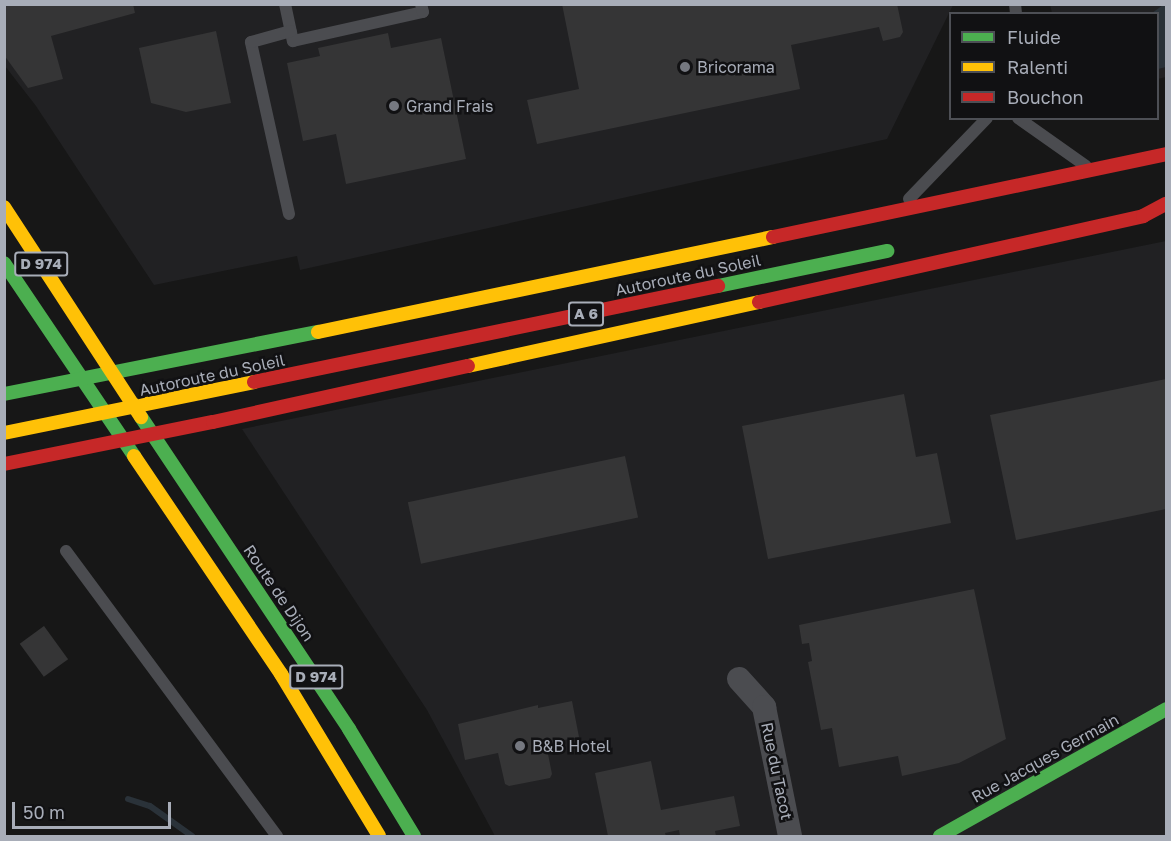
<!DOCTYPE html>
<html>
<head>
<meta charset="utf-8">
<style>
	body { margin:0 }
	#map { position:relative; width:1171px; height:841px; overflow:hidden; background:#171717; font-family:"Golos Text",sans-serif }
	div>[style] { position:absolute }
	.built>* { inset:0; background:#212123 }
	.water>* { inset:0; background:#2a3239 }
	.stream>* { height:6px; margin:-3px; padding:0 3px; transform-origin:3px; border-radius:3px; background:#2a3239 }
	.building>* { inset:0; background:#353536; transform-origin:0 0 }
	.lane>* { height:12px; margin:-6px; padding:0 6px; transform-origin:6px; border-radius:6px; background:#4b4c50 }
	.street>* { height:24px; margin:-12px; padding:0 12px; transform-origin:12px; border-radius:12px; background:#4b4c50 }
	.fast>* { height:14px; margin:-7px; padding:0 7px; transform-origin:7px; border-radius:7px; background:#4caf50 }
	.slow>* { height:14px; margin:-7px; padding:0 7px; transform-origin:7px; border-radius:7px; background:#ffc107 }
	.jam>* { height:14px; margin:-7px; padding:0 7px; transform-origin:7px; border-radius:7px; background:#c62828 }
	.dots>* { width:16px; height:16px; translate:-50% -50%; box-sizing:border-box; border:3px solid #111113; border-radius:50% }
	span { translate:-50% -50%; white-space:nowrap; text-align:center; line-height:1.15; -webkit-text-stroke:5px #111113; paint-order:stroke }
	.shield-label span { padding:2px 4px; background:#111113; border:2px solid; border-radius:4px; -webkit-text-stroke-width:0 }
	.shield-label { font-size:15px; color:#a8adb8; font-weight:700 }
	.poi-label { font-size:16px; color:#a8adb8 }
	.left { translate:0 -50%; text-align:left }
	.street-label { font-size:16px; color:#a8adb8 }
	.frame { position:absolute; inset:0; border:6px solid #a8adb8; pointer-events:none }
	.legend { position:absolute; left:949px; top:12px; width:210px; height:108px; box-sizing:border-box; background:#111113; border:2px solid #4d4f55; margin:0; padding:8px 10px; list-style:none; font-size:18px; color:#a8adb8 }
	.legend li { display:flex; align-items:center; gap:12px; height:30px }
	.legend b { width:30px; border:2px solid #4d4f55 }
	.scale { position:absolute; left:12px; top:802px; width:159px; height:27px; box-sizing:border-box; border:3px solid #a8adb8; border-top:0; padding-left:8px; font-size:18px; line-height:21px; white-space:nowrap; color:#a8adb8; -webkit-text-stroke:4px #111113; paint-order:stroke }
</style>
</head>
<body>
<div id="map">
	<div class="built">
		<div style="clip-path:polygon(5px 5px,953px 5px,887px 139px,300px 270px,297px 256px,154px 285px,36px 106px,5px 66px)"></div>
		<div style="clip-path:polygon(1050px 5px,1166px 5px,1166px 77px,1158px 79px,1158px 14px,1052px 13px)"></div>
		<div style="clip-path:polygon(1166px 241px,1166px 836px,495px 836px,427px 710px,242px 429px)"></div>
	</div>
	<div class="water">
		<div style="clip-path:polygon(1163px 5px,1166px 5px,1166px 67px,1158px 69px,1158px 14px,1152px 13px)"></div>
	</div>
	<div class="stream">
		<div style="left:128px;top:799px;width:23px;rotate:18deg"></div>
		<div style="left:150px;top:806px;width:52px;rotate:35.5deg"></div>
	</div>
	<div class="building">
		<div style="clip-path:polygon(4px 4px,133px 4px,135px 13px,51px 36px,63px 79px,28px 88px,4px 55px)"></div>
		<div style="clip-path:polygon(562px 4px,897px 4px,903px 32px,900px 37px,883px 41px,879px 27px,791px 45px,800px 89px,537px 144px,527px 100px,579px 89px)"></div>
		<div style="clip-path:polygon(216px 31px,231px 103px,186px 112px,151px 103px,139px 48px)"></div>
		<div style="clip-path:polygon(388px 33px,391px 48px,441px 38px,466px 159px,346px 184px,336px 134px,303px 141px,287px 63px,320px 56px,318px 48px)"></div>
		<div style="clip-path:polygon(1166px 379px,1166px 509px,1016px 540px,990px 415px)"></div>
		<div style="clip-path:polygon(904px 394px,916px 457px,937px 453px,951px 523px,768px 559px,742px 426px)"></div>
		<div style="left:625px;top:456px;width:63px;height:222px;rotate:78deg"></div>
		<div style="clip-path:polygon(974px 589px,1006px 739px,959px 763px,902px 776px,898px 756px,839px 767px,832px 728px,821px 730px,808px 662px,812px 661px,809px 643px,802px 644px,799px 625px)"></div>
		<div style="left:44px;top:626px;width:41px;height:30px;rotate:54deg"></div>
		<div style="clip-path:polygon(572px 701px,579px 737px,546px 744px,552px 774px,550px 778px,509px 786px,505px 784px,498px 753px,465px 760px,458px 724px,538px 705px,538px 708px)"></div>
		<div style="clip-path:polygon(651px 761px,661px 810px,734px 796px,740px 826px,715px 831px,716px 836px,680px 836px,679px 830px,665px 833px,666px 836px,608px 836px,595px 773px)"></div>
	</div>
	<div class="lane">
		<div style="left:285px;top:4px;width:38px;rotate:78deg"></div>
		<div style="left:293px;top:41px;width:133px;rotate:-12.6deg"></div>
		<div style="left:423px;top:12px;width:8px;rotate:-104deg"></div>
		<div style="left:1015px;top:4px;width:10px;rotate:84deg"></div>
		<div style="left:1018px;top:118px;width:83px;rotate:35.2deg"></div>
		<div style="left:909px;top:199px;width:112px;rotate:-46.1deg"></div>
		<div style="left:289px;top:214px;width:176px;rotate:-102.5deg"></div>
		<div style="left:251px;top:42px;width:41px;rotate:-15.4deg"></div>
		<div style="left:66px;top:551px;width:355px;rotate:53.5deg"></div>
	</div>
	<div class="street">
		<div style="left:739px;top:679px;width:38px;rotate:48deg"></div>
		<div style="left:764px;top:707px;width:132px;rotate:78.6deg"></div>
	</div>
	<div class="fast">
		<div style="left:4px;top:263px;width:233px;rotate:56deg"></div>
		<div style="left:718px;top:286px;width:173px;rotate:-11.7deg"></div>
		<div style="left:4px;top:394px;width:320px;rotate:-11.2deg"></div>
		<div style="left:141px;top:417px;width:375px;rotate:56.3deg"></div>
		<div style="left:349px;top:729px;width:125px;rotate:58.7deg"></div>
		<div style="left:940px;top:836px;width:259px;rotate:-29.3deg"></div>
	</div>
	<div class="slow">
		<div style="left:4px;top:207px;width:251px;rotate:56.9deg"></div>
		<div style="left:318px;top:332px;width:465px;rotate:-11.8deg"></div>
		<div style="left:468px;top:366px;width:298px;rotate:-12.4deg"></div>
		<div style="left:4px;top:433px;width:255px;rotate:-11.5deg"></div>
		<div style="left:134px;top:456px;width:263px;rotate:56deg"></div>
		<div style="left:281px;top:674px;width:189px;rotate:58.8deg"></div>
	</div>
	<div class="jam">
		<div style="left:773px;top:237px;width:402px;rotate:-11.9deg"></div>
		<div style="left:759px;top:302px;width:394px;rotate:-12.6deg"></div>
		<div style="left:1143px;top:216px;width:26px;rotate:-28deg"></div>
		<div style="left:254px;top:382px;width:474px;rotate:-11.7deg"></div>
		<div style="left:4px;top:464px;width:213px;rotate:-11.4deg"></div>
		<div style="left:213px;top:422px;width:261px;rotate:-12.4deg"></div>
	</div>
	<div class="dots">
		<div style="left:685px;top:67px;background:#757880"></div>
		<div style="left:394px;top:106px;background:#757880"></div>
		<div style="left:520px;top:746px;background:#757880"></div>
	</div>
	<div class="shield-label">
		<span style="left:41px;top:264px">D 974</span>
		<span style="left:586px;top:314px">A 6</span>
		<span style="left:316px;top:677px">D 974</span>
	</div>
	<div class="poi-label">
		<span class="left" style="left:697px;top:67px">Bricorama</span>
		<span class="left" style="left:406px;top:106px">Grand Frais</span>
		<span class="left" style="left:532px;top:746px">B&amp;B Hotel</span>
	</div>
	<div class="street-label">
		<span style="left:688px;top:275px;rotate:-12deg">Autoroute du Soleil</span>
		<span style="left:212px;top:375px;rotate:-12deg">Autoroute du Soleil</span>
		<span style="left:279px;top:593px;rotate:56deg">Route de Dijon</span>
		<span style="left:1045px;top:758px;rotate:-29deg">Rue Jacques Germain</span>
		<span style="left:777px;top:771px;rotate:78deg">Rue du Tacot</span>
	</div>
	<div class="frame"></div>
	<ul class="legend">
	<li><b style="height:8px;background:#4caf50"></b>Fluide</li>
	<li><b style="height:8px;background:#ffc107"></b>Ralenti</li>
	<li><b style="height:8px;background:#c62828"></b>Bouchon</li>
	</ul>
	<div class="scale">50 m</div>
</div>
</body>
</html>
